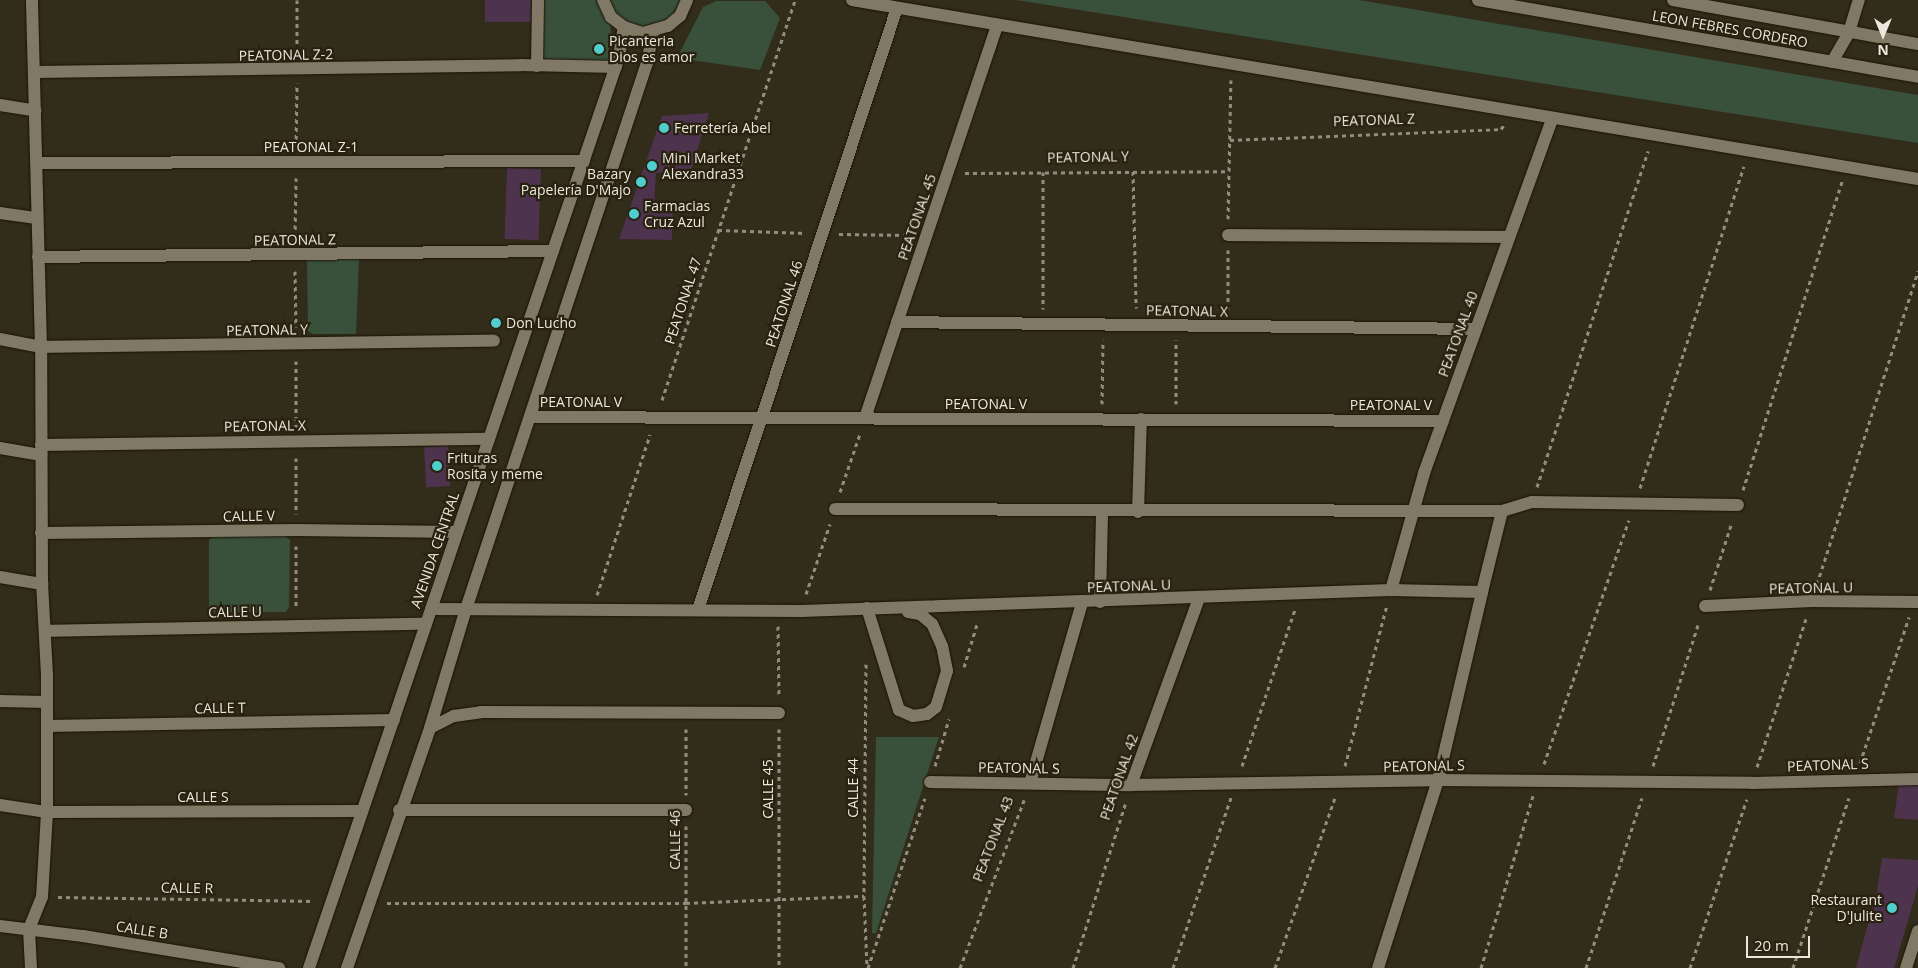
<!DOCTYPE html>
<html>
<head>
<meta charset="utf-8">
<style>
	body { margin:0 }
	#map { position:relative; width:1918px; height:968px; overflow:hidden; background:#322c1a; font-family:"Open Sans",sans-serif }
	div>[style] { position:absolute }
	.green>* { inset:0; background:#39503b }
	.building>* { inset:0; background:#4d334d; transform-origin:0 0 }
	.path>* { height:3px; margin-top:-1.5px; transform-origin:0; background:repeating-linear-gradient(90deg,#928d7f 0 4px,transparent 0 8px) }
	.roads { filter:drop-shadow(0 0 1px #1a1404) drop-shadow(0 0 1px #1a1404) }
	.minor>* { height:12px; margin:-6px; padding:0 6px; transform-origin:6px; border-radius:6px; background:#817965 }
	.dots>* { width:14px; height:14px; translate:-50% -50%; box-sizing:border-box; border:2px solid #292210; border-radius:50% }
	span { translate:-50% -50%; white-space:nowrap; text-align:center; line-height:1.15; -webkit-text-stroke:4.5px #292210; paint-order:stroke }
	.street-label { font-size:14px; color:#ebe7dc }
	.poi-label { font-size:14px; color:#ebe7dc }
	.left { translate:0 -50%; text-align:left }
	.right { translate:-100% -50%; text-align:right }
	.north { position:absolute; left:1858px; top:10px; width:50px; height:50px; -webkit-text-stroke:4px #292210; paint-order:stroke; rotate:180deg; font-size:14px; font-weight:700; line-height:20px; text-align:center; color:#ebe7dc }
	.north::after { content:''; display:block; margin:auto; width:18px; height:22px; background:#ebe7dc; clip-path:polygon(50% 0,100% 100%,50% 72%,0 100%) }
	.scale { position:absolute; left:1746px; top:936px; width:64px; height:22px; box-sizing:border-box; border:2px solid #ebe7dc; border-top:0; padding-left:6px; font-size:15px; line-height:18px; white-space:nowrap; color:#ebe7dc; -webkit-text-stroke:4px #292210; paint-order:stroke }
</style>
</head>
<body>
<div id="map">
	<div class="green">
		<div style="clip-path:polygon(543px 0,596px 0,611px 27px,608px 62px,543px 59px)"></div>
		<div style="clip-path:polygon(607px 0,681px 0,669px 19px,652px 28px,637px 28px,623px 22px,611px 9px)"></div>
		<div style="clip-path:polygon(1016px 0,1359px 0,1918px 95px,1918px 143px)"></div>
		<div style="clip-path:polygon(716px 1px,765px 1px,780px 18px,760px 70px,677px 58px,703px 7px)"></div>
		<div style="clip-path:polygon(310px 258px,359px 259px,356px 334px,313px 334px,308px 331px,307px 261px)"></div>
		<div style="clip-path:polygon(285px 536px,290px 540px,289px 607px,286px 612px,214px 612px,209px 608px,209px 540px,214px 537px)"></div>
		<div style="clip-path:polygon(876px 737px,939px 737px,876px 933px,872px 933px)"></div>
	</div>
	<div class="building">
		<div style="left:485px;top:0;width:46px;height:22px"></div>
		<div style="clip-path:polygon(709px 113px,691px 170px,656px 173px,654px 204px,673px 204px,672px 240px,619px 239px,662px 116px)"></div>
		<div style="left:507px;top:168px;width:34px;height:71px;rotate:2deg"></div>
		<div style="left:448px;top:446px;width:40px;height:24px;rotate:87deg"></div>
		<div style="clip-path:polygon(1899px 784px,1918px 784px,1918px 820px,1894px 818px)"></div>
		<div style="clip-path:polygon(1882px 858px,1918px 860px,1918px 886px,1894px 968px,1856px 968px,1877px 891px)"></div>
	</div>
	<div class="path">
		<div style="left:297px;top:0;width:52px;rotate:90deg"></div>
		<div style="left:1230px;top:140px;width:271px;rotate:-2.3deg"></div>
		<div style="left:1501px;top:129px;width:5px;rotate:-53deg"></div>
		<div style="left:296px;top:147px;width:64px;rotate:-89.1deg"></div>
		<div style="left:1133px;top:171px;width:137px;rotate:88.7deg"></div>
		<div style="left:1043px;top:172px;width:137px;rotate:90deg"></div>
		<div style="left:965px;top:173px;width:264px;rotate:-0.4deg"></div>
		<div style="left:1228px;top:219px;width:139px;rotate:-88.8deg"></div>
		<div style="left:718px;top:230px;width:88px;rotate:2deg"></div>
		<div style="left:839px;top:234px;width:72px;rotate:0.8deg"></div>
		<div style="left:295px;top:237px;width:59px;rotate:-89deg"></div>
		<div style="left:295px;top:271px;width:56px;rotate:89deg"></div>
		<div style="left:1228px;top:309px;width:59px;rotate:-90deg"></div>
		<div style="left:296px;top:361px;width:66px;rotate:90deg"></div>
		<div style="left:662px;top:400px;width:422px;rotate:-71.6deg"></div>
		<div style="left:1102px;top:404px;width:64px;rotate:-89.1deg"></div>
		<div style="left:1176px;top:404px;width:64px;rotate:-90deg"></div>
		<div style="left:296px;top:458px;width:56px;rotate:90deg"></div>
		<div style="left:1537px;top:487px;width:354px;rotate:-71.7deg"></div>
		<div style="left:1640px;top:488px;width:338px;rotate:-72.1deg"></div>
		<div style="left:1743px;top:490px;width:324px;rotate:-72.2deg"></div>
		<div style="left:840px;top:492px;width:61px;rotate:-71deg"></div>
		<div style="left:296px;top:546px;width:63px;rotate:90deg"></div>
		<div style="left:1817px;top:584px;width:329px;rotate:-72.1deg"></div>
		<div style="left:1710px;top:590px;width:71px;rotate:-72.1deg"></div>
		<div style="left:806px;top:594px;width:74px;rotate:-71.1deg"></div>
		<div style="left:597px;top:595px;width:169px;rotate:-71.7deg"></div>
		<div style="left:778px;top:626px;width:71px;rotate:89.2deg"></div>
		<div style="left:866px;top:664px;width:232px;rotate:90.5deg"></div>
		<div style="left:864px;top:896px;width:71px;rotate:87.6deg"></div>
		<div style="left:964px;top:667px;width:48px;rotate:-73.1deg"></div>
		<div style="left:686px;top:729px;width:66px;rotate:90deg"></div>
		<div style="left:779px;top:729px;width:239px;rotate:90deg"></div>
		<div style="left:1860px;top:763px;width:154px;rotate:-71.4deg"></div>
		<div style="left:1544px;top:764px;width:258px;rotate:-70.8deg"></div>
		<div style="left:935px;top:766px;width:49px;rotate:-73.4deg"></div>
		<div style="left:1242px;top:766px;width:166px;rotate:-71.3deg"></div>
		<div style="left:1345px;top:766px;width:166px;rotate:-75.4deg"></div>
		<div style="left:1653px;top:766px;width:151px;rotate:-72.3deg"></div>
		<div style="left:1757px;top:767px;width:159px;rotate:-71.7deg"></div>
		<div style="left:686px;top:826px;width:142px;rotate:90deg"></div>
		<div style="left:58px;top:897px;width:256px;rotate:0.9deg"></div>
		<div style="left:387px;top:903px;width:299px"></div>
		<div style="left:686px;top:903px;width:178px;rotate:-2.3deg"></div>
		<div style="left:868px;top:968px;width:179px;rotate:-71.5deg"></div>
		<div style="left:960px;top:968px;width:180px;rotate:-69.1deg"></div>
		<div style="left:1073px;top:968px;width:174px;rotate:-72.3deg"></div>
		<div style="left:1173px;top:968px;width:180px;rotate:-71.2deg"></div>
		<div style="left:1275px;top:968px;width:180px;rotate:-70.6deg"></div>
		<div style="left:1481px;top:968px;width:180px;rotate:-73.2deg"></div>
		<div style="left:1586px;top:968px;width:179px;rotate:-71.8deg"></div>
		<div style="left:1690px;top:968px;width:178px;rotate:-71.4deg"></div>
		<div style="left:1793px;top:968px;width:179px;rotate:-71.8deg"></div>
	</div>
	<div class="roads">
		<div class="minor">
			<div style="left:603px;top:0;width:19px;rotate:65deg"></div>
			<div style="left:611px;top:17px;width:16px;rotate:38deg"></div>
			<div style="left:624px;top:27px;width:20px;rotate:18deg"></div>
			<div style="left:643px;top:33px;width:26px;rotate:-16deg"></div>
			<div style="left:668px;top:26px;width:16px;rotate:-40deg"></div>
			<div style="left:680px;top:16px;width:17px;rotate:-66deg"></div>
			<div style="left:852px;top:0;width:1081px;rotate:9.53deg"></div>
			<div style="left:1478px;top:0;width:447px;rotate:9.9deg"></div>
			<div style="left:1673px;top:0;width:249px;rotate:10.2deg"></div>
			<div style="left:1832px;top:62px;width:34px;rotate:-60deg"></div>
			<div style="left:1849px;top:32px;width:34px;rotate:-73deg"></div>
			<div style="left:537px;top:66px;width:66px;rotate:-89.1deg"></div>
			<div style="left:35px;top:72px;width:486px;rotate:-0.8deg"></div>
			<div style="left:521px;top:65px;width:95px;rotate:1.2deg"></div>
			<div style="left:0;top:105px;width:36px;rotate:9deg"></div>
			<div style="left:37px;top:163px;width:547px;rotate:-0.21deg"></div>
			<div style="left:0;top:213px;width:37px;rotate:8deg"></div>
			<div style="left:1228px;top:235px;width:281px;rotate:0.4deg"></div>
			<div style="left:38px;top:257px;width:515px;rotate:-0.67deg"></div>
			<div style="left:897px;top:322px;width:579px;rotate:0.69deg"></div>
			<div style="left:0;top:339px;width:42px;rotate:11deg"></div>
			<div style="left:41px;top:347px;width:453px;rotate:-0.8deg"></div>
			<div style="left:530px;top:417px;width:913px;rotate:0.25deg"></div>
			<div style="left:865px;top:418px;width:415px;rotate:-71.4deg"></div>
			<div style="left:41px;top:445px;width:448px;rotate:-0.8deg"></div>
			<div style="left:0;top:448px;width:42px;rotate:9.7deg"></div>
			<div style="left:1502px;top:511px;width:31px;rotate:-17deg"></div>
			<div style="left:1532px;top:502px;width:206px;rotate:0.8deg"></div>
			<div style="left:1138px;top:512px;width:93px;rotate:-88.2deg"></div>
			<div style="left:41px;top:533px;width:255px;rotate:-0.7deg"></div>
			<div style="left:296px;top:530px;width:161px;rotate:0.7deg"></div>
			<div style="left:0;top:577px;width:43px;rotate:9.5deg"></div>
			<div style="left:1391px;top:590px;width:122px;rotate:-74.2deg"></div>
			<div style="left:1424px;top:473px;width:375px;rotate:-70.1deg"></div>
			<div style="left:1100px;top:602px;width:91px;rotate:-88.7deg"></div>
			<div style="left:1705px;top:606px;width:107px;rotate:-2.7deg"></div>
			<div style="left:1812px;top:601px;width:106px;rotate:0.5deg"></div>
			<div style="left:867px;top:608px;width:107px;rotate:72.6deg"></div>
			<div style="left:899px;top:710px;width:15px;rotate:23deg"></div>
			<div style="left:913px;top:716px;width:14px;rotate:-8deg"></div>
			<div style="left:927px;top:714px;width:11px;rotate:-38deg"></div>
			<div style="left:936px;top:707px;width:38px;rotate:-73deg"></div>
			<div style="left:947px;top:671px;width:25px;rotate:-101deg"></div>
			<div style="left:942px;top:646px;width:24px;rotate:-114deg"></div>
			<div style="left:932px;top:624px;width:16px;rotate:-140deg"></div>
			<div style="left:920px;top:614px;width:12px;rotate:-171deg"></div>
			<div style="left:431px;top:609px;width:370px;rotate:0.3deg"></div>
			<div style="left:801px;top:611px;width:590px;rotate:-2.04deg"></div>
			<div style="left:1391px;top:590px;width:91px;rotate:1.3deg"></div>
			<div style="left:1482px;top:592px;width:83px;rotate:-76.1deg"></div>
			<div style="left:1502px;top:511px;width:667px;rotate:-179.83deg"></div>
			<div style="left:698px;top:610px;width:634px;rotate:-71.71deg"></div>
			<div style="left:45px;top:631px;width:381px;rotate:-1.1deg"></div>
			<div style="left:0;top:701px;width:47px;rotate:1.2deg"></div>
			<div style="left:47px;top:726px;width:347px;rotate:-1deg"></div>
			<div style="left:430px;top:728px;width:27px;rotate:-27deg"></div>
			<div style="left:454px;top:716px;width:27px;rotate:-8deg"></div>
			<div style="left:481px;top:712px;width:298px;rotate:0.2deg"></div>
			<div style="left:930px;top:782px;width:201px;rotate:0.9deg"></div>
			<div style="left:1131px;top:785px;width:307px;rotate:-0.9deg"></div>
			<div style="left:1438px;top:780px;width:314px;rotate:0.5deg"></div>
			<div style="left:1752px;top:783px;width:166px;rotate:-1.4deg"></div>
			<div style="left:1030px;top:783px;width:187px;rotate:-73.9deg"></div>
			<div style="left:1131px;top:785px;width:199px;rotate:-70deg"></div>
			<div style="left:0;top:805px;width:48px;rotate:8.5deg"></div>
			<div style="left:47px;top:812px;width:313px;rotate:-0.2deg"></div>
			<div style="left:399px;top:810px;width:287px"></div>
			<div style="left:0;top:926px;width:84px;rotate:6.9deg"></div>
			<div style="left:83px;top:936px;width:199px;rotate:9.3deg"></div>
			<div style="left:31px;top:968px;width:39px;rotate:-93deg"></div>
			<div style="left:29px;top:929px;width:35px;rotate:-68deg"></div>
			<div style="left:42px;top:897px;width:85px;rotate:-86.6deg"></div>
			<div style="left:47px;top:812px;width:137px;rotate:-90deg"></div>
			<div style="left:47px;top:675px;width:91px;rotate:-93.1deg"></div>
			<div style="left:42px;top:584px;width:237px;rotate:-90.2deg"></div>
			<div style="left:41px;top:347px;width:347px;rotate:-91.5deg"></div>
			<div style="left:309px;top:968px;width:962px;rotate:-71.21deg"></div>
			<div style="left:619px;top:57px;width:30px;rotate:-81deg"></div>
			<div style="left:347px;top:968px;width:254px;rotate:-70.9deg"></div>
			<div style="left:430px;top:728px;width:124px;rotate:-73.2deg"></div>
			<div style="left:466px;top:609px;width:575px;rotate:-71.66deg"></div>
			<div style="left:647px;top:63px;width:32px;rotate:-79deg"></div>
			<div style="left:1378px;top:968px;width:197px;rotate:-72.3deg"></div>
			<div style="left:1438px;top:780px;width:193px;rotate:-76.8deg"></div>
			<div style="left:1906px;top:968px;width:39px;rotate:-72deg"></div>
		</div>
	</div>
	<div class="dots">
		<div style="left:599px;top:49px;background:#52cdce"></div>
		<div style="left:664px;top:128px;background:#52cdce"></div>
		<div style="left:652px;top:166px;background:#52cdce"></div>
		<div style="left:641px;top:182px;background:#52cdce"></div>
		<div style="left:634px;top:214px;background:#52cdce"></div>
		<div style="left:496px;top:323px;background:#52cdce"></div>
		<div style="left:437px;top:466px;background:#52cdce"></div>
		<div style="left:1892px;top:908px;background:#52cdce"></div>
	</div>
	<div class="street-label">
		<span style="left:1730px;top:29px;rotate:10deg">LEON FEBRES CORDERO</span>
		<span style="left:286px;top:55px;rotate:-1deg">PEATONAL Z-2</span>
		<span style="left:1374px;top:120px;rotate:-2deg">PEATONAL Z</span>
		<span style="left:311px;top:147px">PEATONAL Z-1</span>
		<span style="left:1088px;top:157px;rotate:-1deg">PEATONAL Y</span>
		<span style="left:917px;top:217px;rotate:-71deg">PEATONAL 45</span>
		<span style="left:295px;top:240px;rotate:-1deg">PEATONAL Z</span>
		<span style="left:683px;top:301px;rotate:-72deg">PEATONAL 47</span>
		<span style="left:784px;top:304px;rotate:-72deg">PEATONAL 46</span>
		<span style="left:1187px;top:311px;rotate:1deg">PEATONAL X</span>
		<span style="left:267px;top:330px;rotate:-1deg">PEATONAL Y</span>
		<span style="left:1458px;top:334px;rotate:-70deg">PEATONAL 40</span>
		<span style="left:581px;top:402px">PEATONAL V</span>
		<span style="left:986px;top:404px">PEATONAL V</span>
		<span style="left:1391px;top:405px">PEATONAL V</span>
		<span style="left:265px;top:426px;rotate:-1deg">PEATONAL X</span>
		<span style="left:249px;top:516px;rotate:-1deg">CALLE V</span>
		<span style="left:435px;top:550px;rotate:-71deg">AVENIDA CENTRAL</span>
		<span style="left:1129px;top:586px;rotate:-2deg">PEATONAL U</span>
		<span style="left:1811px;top:588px;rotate:-1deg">PEATONAL U</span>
		<span style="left:235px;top:612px;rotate:-1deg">CALLE U</span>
		<span style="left:220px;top:708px;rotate:-1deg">CALLE T</span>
		<span style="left:1828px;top:765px;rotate:-2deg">PEATONAL S</span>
		<span style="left:1424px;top:766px;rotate:-1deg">PEATONAL S</span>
		<span style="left:1019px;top:768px;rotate:1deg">PEATONAL S</span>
		<span style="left:1119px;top:777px;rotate:-71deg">PEATONAL 42</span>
		<span style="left:853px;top:788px;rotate:-90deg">CALLE 44</span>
		<span style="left:768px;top:789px;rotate:-90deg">CALLE 45</span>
		<span style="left:203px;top:797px">CALLE S</span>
		<span style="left:993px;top:839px;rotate:-69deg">PEATONAL 43</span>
		<span style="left:675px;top:840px;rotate:-90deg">CALLE 46</span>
		<span style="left:187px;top:888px;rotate:1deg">CALLE R</span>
		<span style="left:142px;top:930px;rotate:9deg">CALLE B</span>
	</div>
	<div class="poi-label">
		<span class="left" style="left:609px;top:49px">Picanteria<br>Dios es amor</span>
		<span class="left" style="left:674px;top:128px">Ferretería Abel</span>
		<span class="left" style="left:662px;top:166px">Mini Market<br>Alexandra33</span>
		<span class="right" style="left:631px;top:182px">Bazary<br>Papelería D'Majo</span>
		<span class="left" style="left:644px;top:214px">Farmacias<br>Cruz Azul</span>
		<span class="left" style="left:506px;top:323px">Don Lucho</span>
		<span class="left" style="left:447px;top:466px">Frituras<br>Rosita y meme</span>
		<span class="right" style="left:1882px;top:908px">Restaurant<br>D'Julite</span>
	</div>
	<div class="north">N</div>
	<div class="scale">20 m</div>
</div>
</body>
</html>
